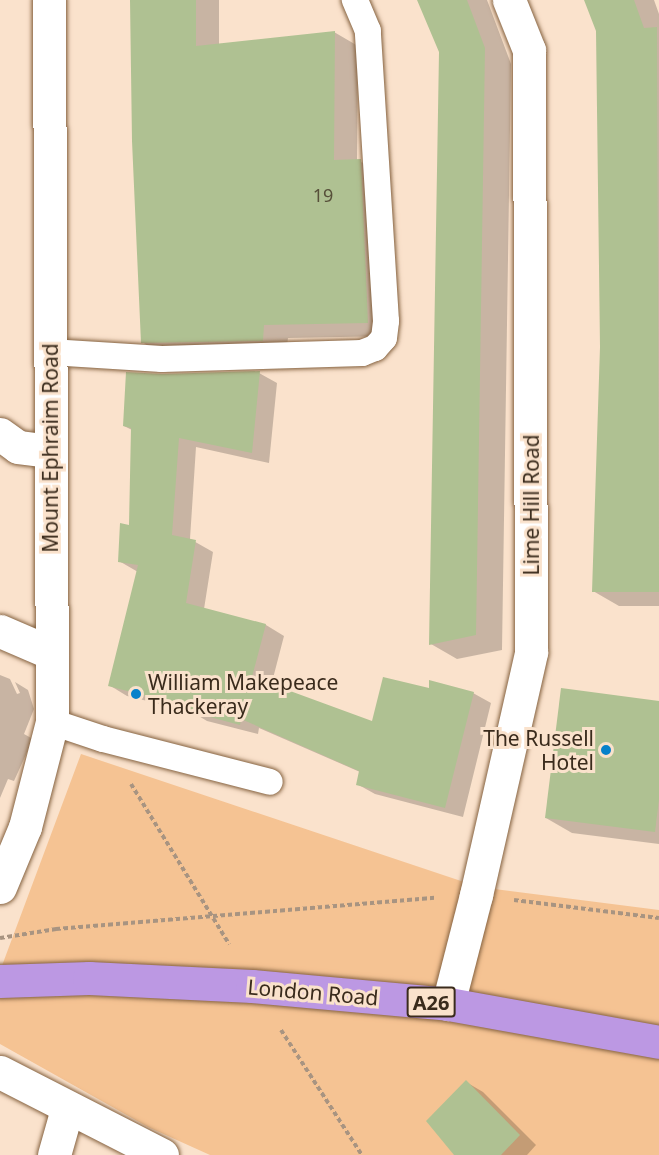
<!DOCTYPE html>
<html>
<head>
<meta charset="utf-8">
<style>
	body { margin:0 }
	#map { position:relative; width:659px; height:1155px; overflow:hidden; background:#fae2cc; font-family:"Noto Sans",sans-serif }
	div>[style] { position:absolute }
	.green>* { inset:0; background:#f5c393 }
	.shadow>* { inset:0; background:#0003 }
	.building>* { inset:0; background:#afc192 }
	.path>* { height:4px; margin-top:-2px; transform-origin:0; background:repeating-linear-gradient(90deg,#a89481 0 4.5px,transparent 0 7.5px) }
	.roads { filter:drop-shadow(0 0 2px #856240) drop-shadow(0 0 2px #856240) }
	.service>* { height:26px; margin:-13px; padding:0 13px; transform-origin:13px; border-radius:13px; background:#fff }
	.minor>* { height:33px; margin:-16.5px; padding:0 16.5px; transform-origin:16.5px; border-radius:16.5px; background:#fff }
	.tertiary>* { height:33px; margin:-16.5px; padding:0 16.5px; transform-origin:16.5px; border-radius:16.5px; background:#fff }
	.trunk>* { height:33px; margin:-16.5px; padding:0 16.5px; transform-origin:16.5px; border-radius:16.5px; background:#bc98e3 }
	.dots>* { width:16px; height:16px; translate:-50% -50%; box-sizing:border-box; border:3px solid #fae2cc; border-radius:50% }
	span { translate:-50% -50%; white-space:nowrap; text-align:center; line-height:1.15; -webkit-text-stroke:6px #fae2cc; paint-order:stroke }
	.number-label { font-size:18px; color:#57503a }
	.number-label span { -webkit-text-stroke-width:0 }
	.shield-label span { padding:2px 4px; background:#fae2cc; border:2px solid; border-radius:4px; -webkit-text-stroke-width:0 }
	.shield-label { font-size:20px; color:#3a2b1c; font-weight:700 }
	.street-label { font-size:21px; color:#3a2b1c }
	.poi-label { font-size:21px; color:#3a2b1c }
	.left { translate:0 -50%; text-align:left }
	.right { translate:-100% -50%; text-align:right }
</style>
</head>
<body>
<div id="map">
	<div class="green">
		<div style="clip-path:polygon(81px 754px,479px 887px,659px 910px,659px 1155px,210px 1155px,148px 1127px,0 1044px,0 971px)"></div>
	</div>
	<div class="shadow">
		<div style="clip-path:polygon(131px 0,219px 0,219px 45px,334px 32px,358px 46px,357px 160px,384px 174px,392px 336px,288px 338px,286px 354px,166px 356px,142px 342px)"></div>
		<div style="clip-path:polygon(419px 0,487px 0,511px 64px,502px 650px,457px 659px,431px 644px,441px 52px)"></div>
		<div style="clip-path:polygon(586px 0,654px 0,659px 14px,659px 606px,619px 606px,593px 591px,601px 347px,598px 31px)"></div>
		<div style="clip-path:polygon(259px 373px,277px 383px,269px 463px,196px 447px,190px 539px,213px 552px,204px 609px,266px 625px,284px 636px,271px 686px,373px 723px,430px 690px,473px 693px,491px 703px,463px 817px,375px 794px,357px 784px,360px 772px,259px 728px,258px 734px,207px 721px,192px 712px,127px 696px,109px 685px,138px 572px,119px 561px,131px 527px,132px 430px,124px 426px,162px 375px)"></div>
		<div style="clip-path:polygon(0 675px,10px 679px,17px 694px,20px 693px,15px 682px,28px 690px,34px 709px,24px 734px,33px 739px,14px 781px,8px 779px,0 798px)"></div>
		<div style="clip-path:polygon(659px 702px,659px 844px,572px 833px,546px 818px)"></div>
		<div style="clip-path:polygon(466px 1082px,483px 1092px,536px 1145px,527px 1155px,456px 1155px)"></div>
	</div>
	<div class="building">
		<div style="clip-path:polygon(130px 0,196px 0,196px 46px,335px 31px,334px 160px,361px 159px,368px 323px,264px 325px,263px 341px,141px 343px,132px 141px)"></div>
		<div style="clip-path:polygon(417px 0,467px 0,485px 48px,476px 635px,429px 645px,439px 52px)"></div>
		<div style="clip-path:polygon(584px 0,634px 0,644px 28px,657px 27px,659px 592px,592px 592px,600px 347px,596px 31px)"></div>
		<div style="clip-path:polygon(260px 371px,252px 453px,179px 438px,172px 535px,196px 540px,186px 603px,266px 624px,252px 677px,372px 721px,383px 677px,429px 688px,429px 680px,474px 692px,445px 808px,356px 785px,359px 771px,241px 719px,240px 725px,187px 711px,188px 707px,108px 686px,138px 565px,118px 562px,120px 523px,129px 525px,131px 428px,123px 426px,126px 372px,162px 374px)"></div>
		<div style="clip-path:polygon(561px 688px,659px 701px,659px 799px,655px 832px,545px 818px)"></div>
		<div style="clip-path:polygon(466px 1080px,520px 1135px,501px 1155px,454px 1155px,426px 1121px)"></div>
	</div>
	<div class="path">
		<div style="left:131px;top:784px;width:188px;rotate:58.5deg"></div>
		<div style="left:514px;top:900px;width:146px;rotate:7.1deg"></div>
		<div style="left:0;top:938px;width:57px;rotate:-9.1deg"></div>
		<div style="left:56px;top:929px;width:380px;rotate:-4.7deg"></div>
		<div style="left:281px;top:1030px;width:149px;rotate:57.1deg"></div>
	</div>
	<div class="roads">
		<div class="service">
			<div style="left:50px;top:352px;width:112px;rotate:3.6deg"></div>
			<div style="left:162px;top:359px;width:200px;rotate:-1.7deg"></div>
			<div style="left:362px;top:353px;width:14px;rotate:-21deg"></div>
			<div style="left:375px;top:348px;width:13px;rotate:-48deg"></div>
			<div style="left:384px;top:338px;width:17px;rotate:-83deg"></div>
			<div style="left:386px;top:321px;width:291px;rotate:-93.6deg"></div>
			<div style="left:368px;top:31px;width:34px;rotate:-113deg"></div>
			<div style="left:52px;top:722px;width:54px;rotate:18.4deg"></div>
			<div style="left:103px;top:739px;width:172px;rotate:14.4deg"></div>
		</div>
		<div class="minor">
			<div style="left:0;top:434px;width:22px;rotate:36deg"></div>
			<div style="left:18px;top:447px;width:33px;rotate:7deg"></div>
			<div style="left:0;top:631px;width:56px;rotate:23.3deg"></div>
			<div style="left:0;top:887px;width:65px;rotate:-67.4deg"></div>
			<div style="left:25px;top:827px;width:108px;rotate:-75.6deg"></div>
			<div style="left:52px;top:722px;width:722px;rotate:-90.24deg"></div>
			<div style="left:448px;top:1004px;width:113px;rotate:-75.6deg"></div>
			<div style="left:476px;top:895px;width:249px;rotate:-77.2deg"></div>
			<div style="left:531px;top:652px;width:602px;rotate:-90.19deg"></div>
			<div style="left:529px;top:50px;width:54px;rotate:-111.8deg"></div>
			<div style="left:54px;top:1155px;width:48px;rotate:-74.2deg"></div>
		</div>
		<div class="tertiary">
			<div style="left:0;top:1072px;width:182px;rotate:27.1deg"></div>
		</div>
		<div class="trunk">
			<div style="left:0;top:981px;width:89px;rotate:-1.9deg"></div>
			<div style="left:89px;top:978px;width:163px;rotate:2.8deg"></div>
			<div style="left:252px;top:986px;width:197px;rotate:5.2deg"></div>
			<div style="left:448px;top:1004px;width:214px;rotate:10.2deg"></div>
		</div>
	</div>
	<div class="dots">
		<div style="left:136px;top:694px;background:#0781ca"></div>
		<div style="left:606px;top:750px;background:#0781ca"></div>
	</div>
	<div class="number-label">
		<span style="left:323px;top:195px">19</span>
	</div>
	<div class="shield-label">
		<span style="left:431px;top:1002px">A26</span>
	</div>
	<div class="street-label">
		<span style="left:50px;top:448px;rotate:-90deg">Mount Ephraim Road</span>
		<span style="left:531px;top:505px;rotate:-90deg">Lime Hill Road</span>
		<span style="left:313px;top:992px;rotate:5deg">London Road</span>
	</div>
	<div class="poi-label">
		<span class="left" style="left:148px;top:694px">William Makepeace<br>Thackeray</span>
		<span class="right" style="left:594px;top:750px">The Russell<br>Hotel</span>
	</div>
</div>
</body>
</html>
